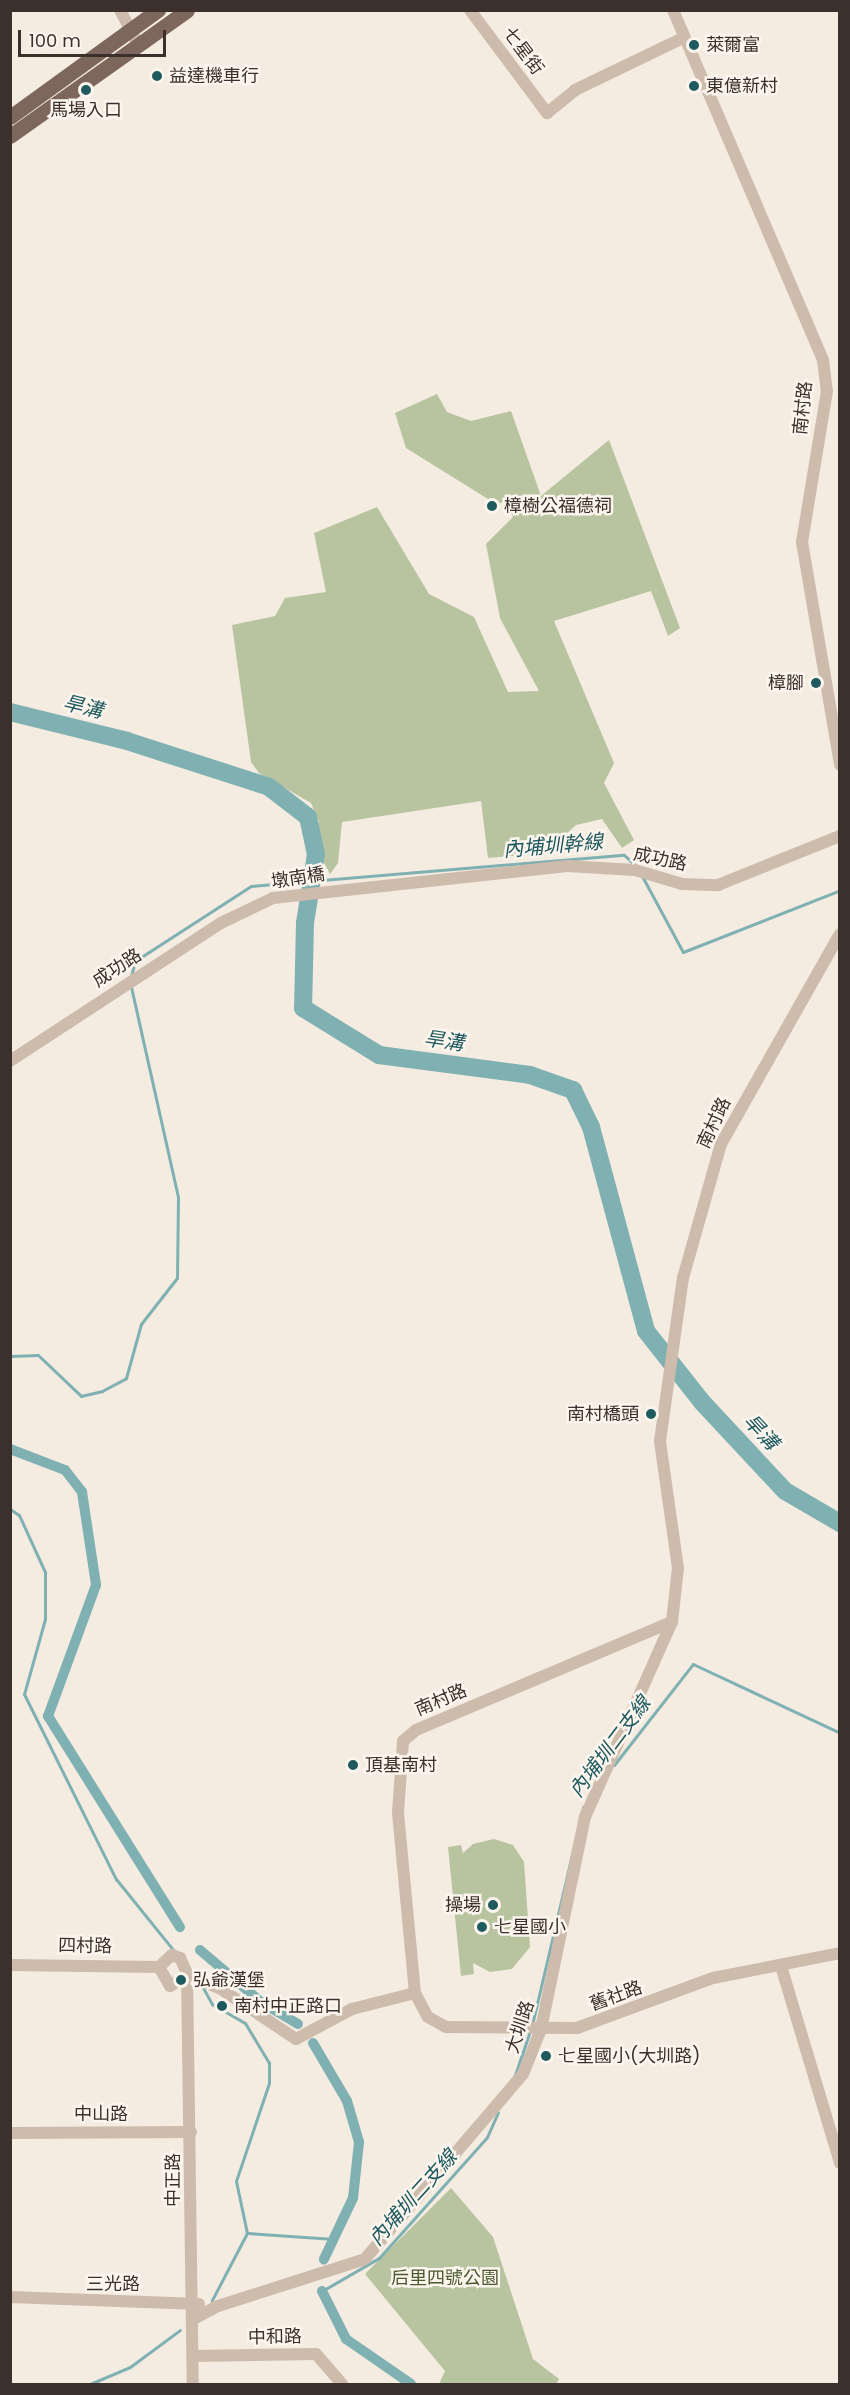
<!DOCTYPE html>
<html>
<head>
<meta charset="utf-8">
<style>
	body { margin:0 }
	#map { position:relative; width:850px; height:2395px; overflow:hidden; background:#f4ebe1; font-family:Poppins,"Noto Sans TC",sans-serif }
	div>[style] { position:absolute }
	.green>* { inset:0; background:#b8c4a0 }
	.stream>* { height:3px; margin:-1.5px; padding:0 1.5px; transform-origin:1.5px; border-radius:1.5px; background:#7fb0b2 }
	.canal>* { height:10px; margin:-5px; padding:0 5px; transform-origin:5px; border-radius:5px; background:#7fb0b2 }
	.river>* { height:18px; margin:-9px; padding:0 9px; transform-origin:9px; border-radius:9px; background:#7fb0b2 }
	.minor>* { height:12px; margin:-6px; padding:0 6px; transform-origin:6px; border-radius:6px; background:#cdbbac }
	.major>* { height:15px; margin:-7.5px; padding:0 7.5px; transform-origin:7.5px; border-radius:7.5px; background:#7d675c }
	.dots>* { width:16px; height:16px; translate:-50% -50%; box-sizing:border-box; border:3px solid #fbf5ee; border-radius:50% }
	span { translate:-50% -50%; white-space:nowrap; text-align:center; line-height:1.15; -webkit-text-stroke:5px #fbf5ee; paint-order:stroke }
	.poi-label { font-size:18px; color:#3b302b }
	.left { translate:0 -50%; text-align:left }
	.right { translate:-100% -50%; text-align:right }
	.street-label { font-size:18px; color:#3b302b }
	.park-label { font-size:18px; color:#4a5a2e }
	.water-label { font-size:20px; color:#1f5a5e; font-style:italic }
	.frame { position:absolute; inset:0; border:12px solid #3b302b; pointer-events:none }
	.scale { position:absolute; left:18px; top:30px; width:148px; height:27px; box-sizing:border-box; border:3px solid #3b302b; border-top:0; padding-left:8px; font-size:18px; line-height:21px; white-space:nowrap; color:#3b302b; -webkit-text-stroke:4px #fbf5ee; paint-order:stroke }
</style>
</head>
<body>
<div id="map">
	<div class="green">
		<div style="clip-path:polygon(437px 394px,447px 412px,471px 421px,511px 411px,541px 496px,609px 440px,680px 628px,668px 636px,651px 591px,554px 621px,614px 763px,604px 783px,634px 840px,622px 848px,602px 819px,576px 825px,546px 853px,488px 858px,481px 801px,342px 822px,338px 863px,330px 874px,310px 837px,319px 822px,311px 803px,259px 773px,251px 762px,232px 625px,275px 616px,285px 598px,326px 592px,314px 533px,377px 507px,429px 594px,474px 617px,508px 692px,539px 691px,500px 618px,486px 544px,513px 517px,506px 502px,496px 504px,406px 448px,395px 413px)"></div>
		<div style="clip-path:polygon(494px 1839px,513px 1845px,524px 1862px,530px 1947px,512px 1969px,490px 1972px,473px 1963px,474px 1974px,461px 1976px,448px 1847px,461px 1845px,463px 1853px,473px 1844px)"></div>
		<div style="clip-path:polygon(451px 2188px,493px 2237px,533px 2359px,559px 2379px,556px 2384px,439px 2384px,445px 2371px,365px 2274px)"></div>
	</div>
	<div class="stream">
		<div style="left:642px;top:876px;width:86px;rotate:61.7deg"></div>
		<div style="left:683px;top:952px;width:169px;rotate:-21.5deg"></div>
		<div style="left:130px;top:980px;width:20px;rotate:-75deg"></div>
		<div style="left:135px;top:961px;width:138px;rotate:-32.9deg"></div>
		<div style="left:251px;top:886px;width:374px;rotate:-4.8deg"></div>
		<div style="left:624px;top:855px;width:15px;rotate:42deg"></div>
		<div style="left:10px;top:1356px;width:28px;rotate:-2deg"></div>
		<div style="left:38px;top:1355px;width:59px;rotate:43.6deg"></div>
		<div style="left:81px;top:1396px;width:22px;rotate:-13deg"></div>
		<div style="left:102px;top:1391px;width:27px;rotate:-28deg"></div>
		<div style="left:126px;top:1378px;width:56px;rotate:-74.5deg"></div>
		<div style="left:141px;top:1324px;width:58px;rotate:-52deg"></div>
		<div style="left:177px;top:1278px;width:81px;rotate:-89.3deg"></div>
		<div style="left:178px;top:1197px;width:216px;rotate:-102.6deg"></div>
		<div style="left:10px;top:1509px;width:11px;rotate:34deg"></div>
		<div style="left:19px;top:1515px;width:63px;rotate:65.5deg"></div>
		<div style="left:45px;top:1572px;width:47px;rotate:90deg"></div>
		<div style="left:45px;top:1619px;width:78px;rotate:105.6deg"></div>
		<div style="left:24px;top:1694px;width:207px;rotate:63.6deg"></div>
		<div style="left:116px;top:1879px;width:92px;rotate:51.1deg"></div>
		<div style="left:614px;top:1765px;width:128px;rotate:-52deg"></div>
		<div style="left:693px;top:1664px;width:162px;rotate:25.1deg"></div>
		<div style="left:202px;top:1986px;width:21px;rotate:61deg"></div>
		<div style="left:212px;top:2004px;width:38px;rotate:30deg"></div>
		<div style="left:245px;top:2023px;width:47px;rotate:59deg"></div>
		<div style="left:269px;top:2063px;width:20px;rotate:90deg"></div>
		<div style="left:269px;top:2083px;width:103px;rotate:108.6deg"></div>
		<div style="left:236px;top:2181px;width:53px;rotate:78.1deg"></div>
		<div style="left:247px;top:2233px;width:76px;rotate:117.6deg"></div>
		<div style="left:532px;top:2025px;width:224px;rotate:-76.8deg"></div>
		<div style="left:515px;top:2075px;width:46px;rotate:-71.2deg"></div>
		<div style="left:247px;top:2233px;width:87px;rotate:3.9deg"></div>
		<div style="left:322px;top:2291px;width:66px;rotate:-30.1deg"></div>
		<div style="left:379px;top:2258px;width:162px;rotate:-48.2deg"></div>
		<div style="left:487px;top:2137px;width:27px;rotate:-66deg"></div>
		<div style="left:90px;top:2384px;width:43px;rotate:-23deg"></div>
		<div style="left:130px;top:2367px;width:62px;rotate:-36.5deg"></div>
	</div>
	<div class="canal">
		<div style="left:10px;top:1449px;width:59px;rotate:20.9deg"></div>
		<div style="left:65px;top:1470px;width:28px;rotate:52deg"></div>
		<div style="left:82px;top:1492px;width:94px;rotate:81.4deg"></div>
		<div style="left:96px;top:1585px;width:140px;rotate:110.1deg"></div>
		<div style="left:48px;top:1716px;width:249px;rotate:58deg"></div>
		<div style="left:200px;top:1950px;width:80px;rotate:40.4deg"></div>
		<div style="left:261px;top:2002px;width:43px;rotate:30.7deg"></div>
		<div style="left:313px;top:2043px;width:67px;rotate:59.6deg"></div>
		<div style="left:347px;top:2101px;width:43px;rotate:73.7deg"></div>
		<div style="left:359px;top:2142px;width:56px;rotate:96.1deg"></div>
		<div style="left:353px;top:2198px;width:68px;rotate:115.4deg"></div>
		<div style="left:322px;top:2291px;width:54px;rotate:63.4deg"></div>
		<div style="left:346px;top:2339px;width:79px;rotate:34.7deg"></div>
	</div>
	<div class="river">
		<div style="left:10px;top:712px;width:121px;rotate:13.9deg"></div>
		<div style="left:127px;top:741px;width:149px;rotate:17.9deg"></div>
		<div style="left:269px;top:787px;width:49px;rotate:37.6deg"></div>
		<div style="left:308px;top:817px;width:38px;rotate:78deg"></div>
		<div style="left:316px;top:854px;width:70px;rotate:99.1deg"></div>
		<div style="left:305px;top:923px;width:85px;rotate:91.3deg"></div>
		<div style="left:303px;top:1008px;width:89px;rotate:31.7deg"></div>
		<div style="left:379px;top:1055px;width:152px;rotate:7.5deg"></div>
		<div style="left:530px;top:1075px;width:46px;rotate:19.2deg"></div>
		<div style="left:573px;top:1090px;width:41px;rotate:64.1deg"></div>
		<div style="left:591px;top:1127px;width:211px;rotate:74.9deg"></div>
		<div style="left:646px;top:1331px;width:90px;rotate:51.7deg"></div>
		<div style="left:702px;top:1402px;width:122px;rotate:47deg"></div>
		<div style="left:785px;top:1491px;width:64px;rotate:30.2deg"></div>
	</div>
	<div class="minor">
		<div style="left:120px;top:10px;width:41px;rotate:62.2deg"></div>
		<div style="left:470px;top:10px;width:129px;rotate:53.2deg"></div>
		<div style="left:547px;top:113px;width:36px;rotate:-39deg"></div>
		<div style="left:575px;top:90px;width:120px;rotate:-25.7deg"></div>
		<div style="left:673px;top:10px;width:381px;rotate:66.8deg"></div>
		<div style="left:823px;top:360px;width:31px;rotate:83deg"></div>
		<div style="left:827px;top:391px;width:153px;rotate:99.4deg"></div>
		<div style="left:802px;top:542px;width:226px;rotate:80.3deg"></div>
		<div style="left:10px;top:1061px;width:252px;rotate:-33.2deg"></div>
		<div style="left:221px;top:923px;width:58px;rotate:-25.7deg"></div>
		<div style="left:273px;top:898px;width:296px;rotate:-6.2deg"></div>
		<div style="left:567px;top:866px;width:68px;rotate:3.4deg"></div>
		<div style="left:635px;top:870px;width:49px;rotate:16.6deg"></div>
		<div style="left:682px;top:884px;width:36px;rotate:2deg"></div>
		<div style="left:718px;top:885px;width:131px;rotate:-21.9deg"></div>
		<div style="left:10px;top:1965px;width:149px;rotate:0.8deg"></div>
		<div style="left:781px;top:1966px;width:206px;rotate:73.3deg"></div>
		<div style="left:187px;top:1975px;width:37px;rotate:22deg"></div>
		<div style="left:221px;top:1989px;width:90px;rotate:33.7deg"></div>
		<div style="left:296px;top:2039px;width:64px;rotate:-28.2deg"></div>
		<div style="left:352px;top:2009px;width:65px;rotate:-14.3deg"></div>
		<div style="left:415px;top:1993px;width:181px;rotate:-95.4deg"></div>
		<div style="left:398px;top:1813px;width:72px;rotate:-86deg"></div>
		<div style="left:403px;top:1741px;width:17px;rotate:-40deg"></div>
		<div style="left:416px;top:1730px;width:278px;rotate:-22.9deg"></div>
		<div style="left:672px;top:1622px;width:54px;rotate:-83.7deg"></div>
		<div style="left:678px;top:1568px;width:128px;rotate:-98.1deg"></div>
		<div style="left:660px;top:1441px;width:165px;rotate:-82deg"></div>
		<div style="left:683px;top:1278px;width:139px;rotate:-74.2deg"></div>
		<div style="left:721px;top:1144px;width:241px;rotate:-60.5deg"></div>
		<div style="left:187px;top:1975px;width:20px;rotate:147deg"></div>
		<div style="left:170px;top:1986px;width:22px;rotate:-120deg"></div>
		<div style="left:159px;top:1967px;width:18px;rotate:-43deg"></div>
		<div style="left:172px;top:1955px;width:9px;rotate:21deg"></div>
		<div style="left:180px;top:1958px;width:17px;rotate:65deg"></div>
		<div style="left:187px;top:1973px;width:411px;rotate:89.2deg"></div>
		<div style="left:415px;top:1993px;width:27px;rotate:62deg"></div>
		<div style="left:428px;top:2017px;width:21px;rotate:29deg"></div>
		<div style="left:446px;top:2027px;width:131px;rotate:0.4deg"></div>
		<div style="left:577px;top:2028px;width:145px;rotate:-20.2deg"></div>
		<div style="left:713px;top:1978px;width:129px;rotate:-11.1deg"></div>
		<div style="left:10px;top:2133px;width:181px;rotate:-0.3deg"></div>
		<div style="left:10px;top:2297px;width:189px;rotate:2.1deg"></div>
		<div style="left:192px;top:2320px;width:26px;rotate:-29deg"></div>
		<div style="left:215px;top:2307px;width:157px;rotate:-17.7deg"></div>
		<div style="left:365px;top:2259px;width:243px;rotate:-49.5deg"></div>
		<div style="left:523px;top:2074px;width:48px;rotate:-68.2deg"></div>
		<div style="left:541px;top:2029px;width:217px;rotate:-78.3deg"></div>
		<div style="left:585px;top:1817px;width:214px;rotate:-66deg"></div>
		<div style="left:193px;top:2356px;width:123px;rotate:-0.9deg"></div>
		<div style="left:316px;top:2354px;width:40px;rotate:49deg"></div>
	</div>
	<div class="major">
		<div style="left:10px;top:117px;width:183px;rotate:-35.9deg"></div>
		<div style="left:10px;top:136px;width:217px;rotate:-35.4deg"></div>
	</div>
	<div class="dots">
		<div style="left:694px;top:45px;background:#1f5a5e"></div>
		<div style="left:157px;top:76px;background:#1f5a5e"></div>
		<div style="left:694px;top:86px;background:#1f5a5e"></div>
		<div style="left:86px;top:90px;background:#1f5a5e"></div>
		<div style="left:492px;top:506px;background:#1f5a5e"></div>
		<div style="left:816px;top:683px;background:#1f5a5e"></div>
		<div style="left:651px;top:1414px;background:#1f5a5e"></div>
		<div style="left:353px;top:1765px;background:#1f5a5e"></div>
		<div style="left:493px;top:1905px;background:#1f5a5e"></div>
		<div style="left:482px;top:1927px;background:#1f5a5e"></div>
		<div style="left:181px;top:1980px;background:#1f5a5e"></div>
		<div style="left:222px;top:2006px;background:#1f5a5e"></div>
		<div style="left:546px;top:2056px;background:#1f5a5e"></div>
	</div>
	<div class="poi-label">
		<span class="left" style="left:706px;top:45px">萊爾富</span>
		<span class="left" style="left:169px;top:76px">益達機車行</span>
		<span class="left" style="left:706px;top:86px">東億新村</span>
		<span style="left:86px;top:110px">馬場入口</span>
		<span class="left" style="left:504px;top:506px">樟樹公福德祠</span>
		<span class="right" style="left:804px;top:683px">樟腳</span>
		<span class="right" style="left:639px;top:1414px">南村橋頭</span>
		<span class="left" style="left:365px;top:1765px">頂基南村</span>
		<span class="right" style="left:481px;top:1905px">操場</span>
		<span class="left" style="left:494px;top:1927px">七星國小</span>
		<span class="left" style="left:193px;top:1980px">弘爺漢堡</span>
		<span class="left" style="left:234px;top:2006px">南村中正路口</span>
		<span class="left" style="left:558px;top:2056px">七星國小(大圳路)</span>
	</div>
	<div class="street-label">
		<span style="left:523px;top:51px;rotate:53deg">七星街</span>
		<span style="left:803px;top:408px;rotate:-84deg">南村路</span>
		<span style="left:660px;top:859px;rotate:12deg">成功路</span>
		<span style="left:298px;top:878px;rotate:-9deg">墩南橋</span>
		<span style="left:117px;top:968px;rotate:-33deg">成功路</span>
		<span style="left:714px;top:1123px;rotate:-65deg">南村路</span>
		<span style="left:441px;top:1700px;rotate:-23deg">南村路</span>
		<span style="left:85px;top:1946px;rotate:1deg">四村路</span>
		<span style="left:616px;top:1996px;rotate:-20deg">舊社路</span>
		<span style="left:520px;top:2027px;rotate:-72deg">大圳路</span>
		<span style="left:101px;top:2114px">中山路</span>
		<span style="left:173px;top:2180px;rotate:-90deg">中正路</span>
		<span style="left:113px;top:2284px">三光路</span>
		<span style="left:275px;top:2337px;rotate:-1deg">中和路</span>
	</div>
	<div class="park-label">
		<span style="left:445px;top:2278px">后里四號公園</span>
	</div>
	<div class="water-label">
		<span style="left:83px;top:707px;rotate:14deg">旱溝</span>
		<span style="left:553px;top:846px;rotate:-5deg">內埔圳幹線</span>
		<span style="left:444px;top:1041px;rotate:8deg">旱溝</span>
		<span style="left:761px;top:1432px;rotate:47deg">旱溝</span>
		<span style="left:610px;top:1747px;rotate:-53deg">內埔圳二支線</span>
		<span style="left:413px;top:2198px;rotate:-48deg">內埔圳二支線</span>
	</div>
	<div class="frame"></div>
	<div class="scale">100 m</div>
</div>
</body>
</html>
